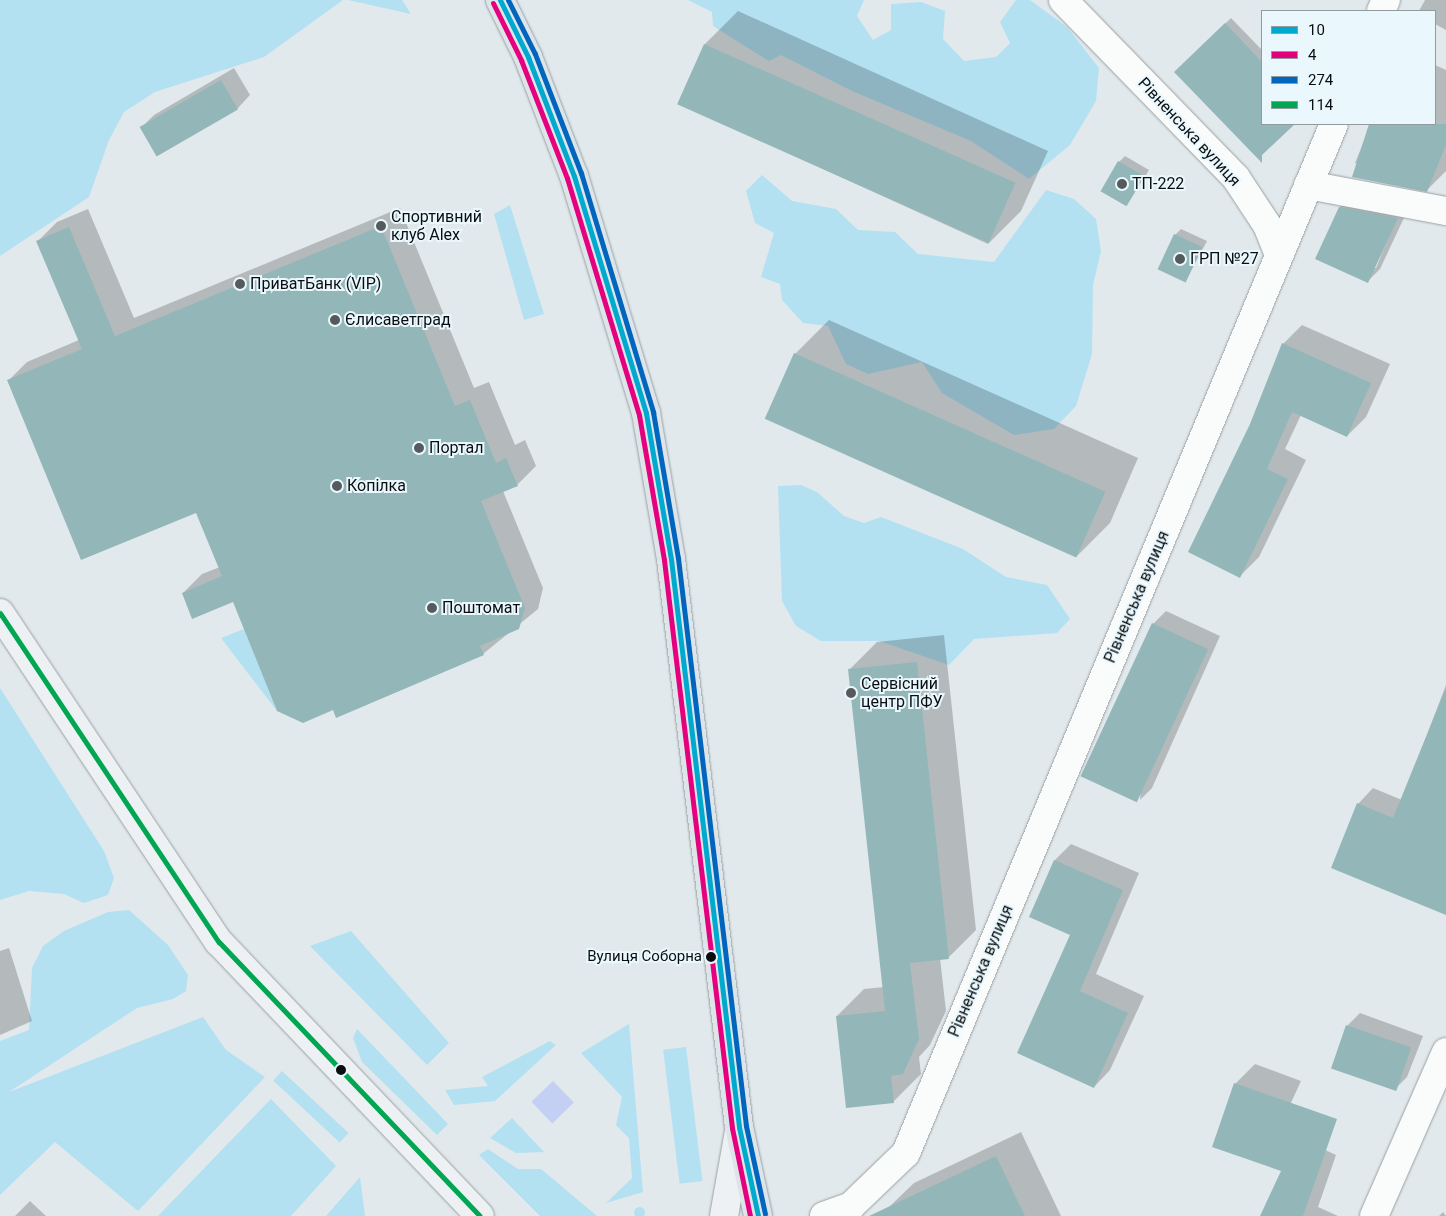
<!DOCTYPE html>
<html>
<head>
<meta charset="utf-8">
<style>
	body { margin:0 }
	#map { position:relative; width:1446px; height:1216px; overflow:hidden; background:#e1e9ec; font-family:Roboto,sans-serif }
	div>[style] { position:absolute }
	.green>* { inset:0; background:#b3e1f2; transform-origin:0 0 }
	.round { border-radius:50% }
	.water>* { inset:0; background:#c3d0f4; transform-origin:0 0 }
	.shadow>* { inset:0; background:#0003 }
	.building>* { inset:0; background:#93b7b9; transform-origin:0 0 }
	.roads { filter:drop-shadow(0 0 1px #9aa0a2) drop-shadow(0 0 1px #9aa0a2) }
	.minor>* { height:28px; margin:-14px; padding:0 14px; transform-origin:14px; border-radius:14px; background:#fafcfc }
	.secondary>* { height:28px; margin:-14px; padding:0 14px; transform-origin:14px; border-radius:14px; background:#edf1f3 }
	.primary>* { height:28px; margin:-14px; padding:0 14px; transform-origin:14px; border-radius:14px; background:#dee5ea }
	.bus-1>* { height:5px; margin:-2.5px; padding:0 2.5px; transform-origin:2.5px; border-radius:2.5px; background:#00a9ce }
	.bus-2>* { height:5px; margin:-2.5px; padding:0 2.5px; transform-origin:2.5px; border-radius:2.5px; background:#e5007d }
	.bus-3>* { height:5px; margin:-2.5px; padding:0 2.5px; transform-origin:2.5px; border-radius:2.5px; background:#0065bd }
	.bus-4>* { height:5px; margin:-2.5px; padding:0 2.5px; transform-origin:2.5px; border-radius:2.5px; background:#00a651 }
	.dots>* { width:14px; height:14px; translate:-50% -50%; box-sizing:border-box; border:2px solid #eaf8fe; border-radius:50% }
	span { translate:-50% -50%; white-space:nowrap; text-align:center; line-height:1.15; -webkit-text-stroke:4px #eaf8fe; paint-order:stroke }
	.bus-label { font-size:15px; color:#0a0e10 }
	.right { translate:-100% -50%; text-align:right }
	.street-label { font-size:16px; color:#0a0e10 }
	.poi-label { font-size:16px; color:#0a0e10 }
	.left { translate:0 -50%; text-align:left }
	.legend { position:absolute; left:1261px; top:10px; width:175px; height:115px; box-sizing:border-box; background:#eaf8fe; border:1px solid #909a9f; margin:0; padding:6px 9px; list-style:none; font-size:15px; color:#0a0e10 }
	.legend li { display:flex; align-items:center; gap:10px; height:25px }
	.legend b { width:25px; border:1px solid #909a9f }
</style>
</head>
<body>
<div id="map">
	<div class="green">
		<div style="clip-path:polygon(0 0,343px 0,264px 57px,155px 92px,124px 112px,109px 140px,89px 197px,0 256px)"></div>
		<div style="clip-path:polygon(348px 0,402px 0,411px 14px)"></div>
		<div style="clip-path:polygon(688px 0,864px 0,857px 16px,873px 40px,891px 30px,891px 4px,921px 2px,945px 11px,943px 39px,964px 61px,996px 57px,1010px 43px,1000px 22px,1016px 0,1030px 0,1067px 27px,1099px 68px,1096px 101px,1070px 145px,1029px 179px,971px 141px,852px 91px,781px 55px,769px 61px,713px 26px,712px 12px)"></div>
		<div style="clip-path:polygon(762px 175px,792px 201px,836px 209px,858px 230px,895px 232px,918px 254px,994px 262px,1046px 190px,1074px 199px,1096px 219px,1101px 251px,1093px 285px,1092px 354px,1076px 406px,1054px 429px,1014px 435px,942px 393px,922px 362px,868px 374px,846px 364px,828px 326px,803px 323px,782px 300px,780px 284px,761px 277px,774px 233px,755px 223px,746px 191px)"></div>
		<div style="clip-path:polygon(510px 205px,544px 314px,524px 320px,494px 214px)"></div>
		<div style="clip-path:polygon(801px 485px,817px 492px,844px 516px,864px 523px,881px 517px,963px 549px,1006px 577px,1047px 585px,1070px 619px,1057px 633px,974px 639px,949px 665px,879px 641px,821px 641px,796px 626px,782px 601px,778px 486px)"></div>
		<div style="clip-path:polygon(244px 629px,277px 711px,221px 638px)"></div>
		<div style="clip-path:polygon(0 688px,104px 851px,114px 878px,108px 895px,84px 903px,64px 894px,29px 891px,0 900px)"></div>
		<div style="clip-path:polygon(129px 910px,168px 945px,188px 975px,186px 991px,173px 999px,137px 1008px,9px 1092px,203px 1017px,226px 1050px,265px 1077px,138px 1211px,55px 1142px,0 1195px,0 1041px,29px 1030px,32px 968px,43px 946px,64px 931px,108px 912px)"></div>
		<div style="clip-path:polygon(351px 931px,449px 1043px,427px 1065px,310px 946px)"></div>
		<div style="clip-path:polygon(629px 1024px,643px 1192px,606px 1203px,632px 1178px,629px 1138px,616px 1125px,622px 1097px,581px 1053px)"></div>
		<div style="clip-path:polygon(357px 1029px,448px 1124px,437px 1135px,362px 1062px,353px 1038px)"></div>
		<div style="clip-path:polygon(550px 1041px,556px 1045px,495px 1101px,454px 1105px,445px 1090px,488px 1086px,482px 1077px)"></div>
		<div style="left:686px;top:1047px;width:135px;height:23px;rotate:83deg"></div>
		<div style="left:282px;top:1071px;width:91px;height:13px;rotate:43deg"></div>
		<div style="clip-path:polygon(271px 1099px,336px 1166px,291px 1216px,158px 1216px)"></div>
		<div style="clip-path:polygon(512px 1118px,544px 1152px,516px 1153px,490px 1138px)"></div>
		<div style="clip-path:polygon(488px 1149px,518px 1169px,541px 1169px,597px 1216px,540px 1216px,479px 1155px)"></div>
		<div style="clip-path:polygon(360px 1177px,365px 1216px,326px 1216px)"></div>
		<div class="round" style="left:633.5px;top:1206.5px;width:11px;height:11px"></div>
	</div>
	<div class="water">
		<div style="left:553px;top:1081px;width:30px;height:30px;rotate:46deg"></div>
	</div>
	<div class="shadow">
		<div style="clip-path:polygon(1425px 0,1446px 0,1446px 30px,1435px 24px,1435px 11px,1419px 11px)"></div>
		<div style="clip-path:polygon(738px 11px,1048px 151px,1021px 211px,988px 244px,678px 103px,705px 44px)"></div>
		<div style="clip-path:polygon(1231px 18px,1262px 50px,1262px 124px,1293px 124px,1258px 158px,1176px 72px)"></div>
		<div style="clip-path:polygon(1435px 65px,1446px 70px,1446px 171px,1427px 190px,1355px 163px,1371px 124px,1435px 124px)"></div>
		<div style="clip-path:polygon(234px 68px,250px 95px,238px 108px,158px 155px,141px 128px,154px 115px)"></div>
		<div style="clip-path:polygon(1125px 156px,1149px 170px,1127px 205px,1119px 162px)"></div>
		<div style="clip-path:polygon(evenodd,1352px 194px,1410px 205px,1380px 269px,1367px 282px,1340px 207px,1352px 194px,1399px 212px,1376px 268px,1373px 268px,1399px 212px)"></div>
		<div style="clip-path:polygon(400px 208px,474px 388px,489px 382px,515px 445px,525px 440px,536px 466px,517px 485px,503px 491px,543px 588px,538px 609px,483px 654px,334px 708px,233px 600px,183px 593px,202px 574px,220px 567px,197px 511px,8px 381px,27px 362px,79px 340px,38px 241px,57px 222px,88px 209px,134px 318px)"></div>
		<div style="clip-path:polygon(1181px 229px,1207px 241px,1185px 282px,1175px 235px)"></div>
		<div style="clip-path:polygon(829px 320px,1138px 458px,1110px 523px,1076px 557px,795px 354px)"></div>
		<div style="clip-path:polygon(1302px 325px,1390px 364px,1366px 417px,1347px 436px,1301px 415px,1285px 449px,1306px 460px,1259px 557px,1240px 576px,1251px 424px,1283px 344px)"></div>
		<div style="clip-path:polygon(1166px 611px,1220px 636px,1152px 788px,1140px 800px,1153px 624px)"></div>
		<div style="clip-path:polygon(944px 635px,976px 930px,949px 957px,940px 958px,946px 1011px,930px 1045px,919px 1057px,921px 1074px,893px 1102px,837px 1016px,864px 989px,884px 987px,849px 670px,877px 642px)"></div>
		<div style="clip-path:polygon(1446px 685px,1446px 910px,1358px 804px,1373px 788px,1402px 800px)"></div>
		<div style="clip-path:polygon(1071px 844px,1139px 873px,1096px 974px,1144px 996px,1110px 1070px,1094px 1087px,1018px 1053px,1072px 934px,1055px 860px)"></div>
		<div style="clip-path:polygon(9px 948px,32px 1021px,0 1035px,0 951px)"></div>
		<div style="clip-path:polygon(1360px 1013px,1423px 1036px,1407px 1077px,1394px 1090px,1333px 1067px,1348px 1025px)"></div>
		<div style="clip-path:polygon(1255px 1064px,1301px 1081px,1273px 1142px,1214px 1146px,1236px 1083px)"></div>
		<div style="clip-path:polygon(1021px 1132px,1061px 1216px,893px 1216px,889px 1207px,914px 1183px)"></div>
		<div style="clip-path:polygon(1306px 1141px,1336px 1155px,1318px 1207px,1338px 1216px,1262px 1216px)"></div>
		<div style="clip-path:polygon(30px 1201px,46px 1216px,15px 1216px)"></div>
		<div style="clip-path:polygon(1443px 1212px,1446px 1216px,1439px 1216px)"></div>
	</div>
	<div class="building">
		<div style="clip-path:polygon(1225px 23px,1262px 62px,1262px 124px,1295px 124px,1262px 155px,1262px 163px,1174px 72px)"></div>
		<div style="left:704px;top:44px;width:341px;height:66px;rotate:24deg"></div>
		<div style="left:221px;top:80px;width:34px;height:94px;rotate:60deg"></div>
		<div style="clip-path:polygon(1369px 124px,1446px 124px,1446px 145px,1427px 192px,1352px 177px)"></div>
		<div style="left:1118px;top:161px;width:30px;height:35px;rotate:30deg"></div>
		<div style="clip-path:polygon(1339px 207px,1398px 218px,1368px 283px,1315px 259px)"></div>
		<div style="clip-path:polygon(381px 226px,455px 406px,470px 400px,496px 463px,506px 458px,518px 486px,481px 501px,525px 608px,519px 629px,480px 646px,484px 655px,336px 718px,333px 710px,303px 723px,277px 711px,233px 602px,192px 619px,182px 593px,222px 576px,196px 513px,81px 560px,7px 380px,82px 349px,36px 241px,69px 227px,115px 336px)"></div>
		<div style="left:1174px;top:234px;width:31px;height:39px;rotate:25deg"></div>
		<div style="clip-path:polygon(1282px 343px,1371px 383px,1347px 437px,1292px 412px,1267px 469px,1288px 479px,1240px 578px,1188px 552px,1250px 424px)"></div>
		<div style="left:794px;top:353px;width:341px;height:72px;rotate:24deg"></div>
		<div style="left:1152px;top:623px;width:62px;height:169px;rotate:25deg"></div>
		<div style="clip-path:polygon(917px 662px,949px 959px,910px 963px,919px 1039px,903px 1074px,891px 1076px,894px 1103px,846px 1108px,836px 1016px,885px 1011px,848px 669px)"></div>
		<div style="clip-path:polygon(1445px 690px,1446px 690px,1446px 915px,1331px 868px,1357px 803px,1393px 818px)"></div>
		<div style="clip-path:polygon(1054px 860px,1123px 890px,1080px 991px,1128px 1013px,1094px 1088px,1017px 1053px,1070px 935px,1029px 917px)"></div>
		<div style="left:1346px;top:1025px;width:69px;height:46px;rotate:19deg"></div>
		<div style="clip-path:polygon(1234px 1083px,1337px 1119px,1303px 1216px,1260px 1216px,1281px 1171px,1212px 1147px)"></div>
		<div style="clip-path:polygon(996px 1156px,1025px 1216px,869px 1216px)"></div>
	</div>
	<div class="roads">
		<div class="minor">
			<div style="left:1063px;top:0;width:248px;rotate:45.8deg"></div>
			<div style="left:1236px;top:178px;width:56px;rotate:56.6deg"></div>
			<div style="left:1267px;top:225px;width:32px;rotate:68deg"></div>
			<div style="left:1381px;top:11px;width:12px;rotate:-66deg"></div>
			<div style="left:1308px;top:185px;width:140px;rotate:10.7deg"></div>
			<div style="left:824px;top:1216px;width:29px;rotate:-20deg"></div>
			<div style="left:851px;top:1206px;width:76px;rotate:-43.9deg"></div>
			<div style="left:906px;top:1153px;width:1114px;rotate:-67.42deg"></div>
			<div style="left:1374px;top:1216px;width:179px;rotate:-66.3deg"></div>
		</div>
		<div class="secondary">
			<div style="left:0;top:613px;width:395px;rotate:56.4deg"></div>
			<div style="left:219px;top:942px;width:378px;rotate:46.4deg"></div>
			<div style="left:724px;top:1216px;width:86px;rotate:-80deg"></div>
		</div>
		<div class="primary">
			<div style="left:500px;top:0;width:64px;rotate:63.8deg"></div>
			<div style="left:528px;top:57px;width:128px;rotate:68.9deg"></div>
			<div style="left:574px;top:176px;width:248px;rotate:73.1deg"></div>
			<div style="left:646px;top:413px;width:148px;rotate:80.3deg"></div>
			<div style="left:671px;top:559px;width:572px;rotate:83.17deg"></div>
			<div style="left:739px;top:1127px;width:91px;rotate:77.9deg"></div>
		</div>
	</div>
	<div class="bus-1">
		<div style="left:500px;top:0;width:64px;rotate:63.8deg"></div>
		<div style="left:528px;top:57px;width:128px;rotate:68.9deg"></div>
		<div style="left:574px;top:176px;width:248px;rotate:73.1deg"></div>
		<div style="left:646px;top:413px;width:148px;rotate:80.3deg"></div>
		<div style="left:671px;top:559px;width:572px;rotate:83.17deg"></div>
		<div style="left:739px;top:1127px;width:91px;rotate:77.9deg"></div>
	</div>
	<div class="bus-2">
		<div style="left:493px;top:3px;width:64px;rotate:63.8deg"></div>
		<div style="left:521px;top:60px;width:127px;rotate:68.7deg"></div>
		<div style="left:567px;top:178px;width:248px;rotate:73.1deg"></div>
		<div style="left:639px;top:415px;width:147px;rotate:80.2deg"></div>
		<div style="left:664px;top:560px;width:572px;rotate:83.17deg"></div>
		<div style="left:732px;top:1128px;width:90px;rotate:78.4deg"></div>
	</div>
	<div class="bus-3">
		<div style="left:508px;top:0;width:60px;rotate:63.4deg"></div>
		<div style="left:535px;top:54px;width:128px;rotate:68.9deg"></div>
		<div style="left:581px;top:173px;width:250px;rotate:73.2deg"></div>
		<div style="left:653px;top:412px;width:148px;rotate:80.3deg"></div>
		<div style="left:678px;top:558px;width:572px;rotate:83.17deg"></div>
		<div style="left:746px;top:1126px;width:90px;rotate:77.8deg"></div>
	</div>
	<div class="bus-4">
		<div style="left:0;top:613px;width:395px;rotate:56.4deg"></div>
		<div style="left:219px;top:942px;width:378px;rotate:46.4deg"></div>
	</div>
	<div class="dots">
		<div style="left:1122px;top:184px;background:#555b5d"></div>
		<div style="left:381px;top:226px;background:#555b5d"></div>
		<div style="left:1180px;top:259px;background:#555b5d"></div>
		<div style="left:240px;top:284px;background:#555b5d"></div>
		<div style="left:335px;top:320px;background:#555b5d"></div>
		<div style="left:419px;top:448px;background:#555b5d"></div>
		<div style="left:337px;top:486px;background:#555b5d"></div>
		<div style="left:432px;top:608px;background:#555b5d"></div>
		<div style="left:851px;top:693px;background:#555b5d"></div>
		<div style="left:711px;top:957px;background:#0a0e10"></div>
		<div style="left:341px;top:1070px;background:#0a0e10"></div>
	</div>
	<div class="bus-label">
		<span class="right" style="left:702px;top:957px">Вулиця Соборна</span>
	</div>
	<div class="street-label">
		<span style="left:1189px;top:132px;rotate:47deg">Рівненська вулиця</span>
		<span style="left:1137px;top:597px;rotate:-67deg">Рівненська вулиця</span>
		<span style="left:981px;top:971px;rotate:-67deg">Рівненська вулиця</span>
	</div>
	<div class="poi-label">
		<span class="left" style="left:1132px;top:184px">ТП-222</span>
		<span class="left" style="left:391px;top:226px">Спортивний<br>клуб Alex</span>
		<span class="left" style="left:1190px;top:259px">ГРП №27</span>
		<span class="left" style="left:250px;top:284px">ПриватБанк (VIP)</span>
		<span class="left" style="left:345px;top:320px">Єлисаветград</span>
		<span class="left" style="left:429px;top:448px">Портал</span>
		<span class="left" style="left:347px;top:486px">Копілка</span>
		<span class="left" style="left:442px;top:608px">Поштомат</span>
		<span class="left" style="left:861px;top:693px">Cервісний<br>центр ПФУ</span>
	</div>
	<ul class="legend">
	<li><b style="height:6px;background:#00a9ce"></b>10</li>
	<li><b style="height:6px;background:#e5007d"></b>4</li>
	<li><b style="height:6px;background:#0065bd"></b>274</li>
	<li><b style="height:6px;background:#00a651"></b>114</li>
	</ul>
</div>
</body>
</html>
